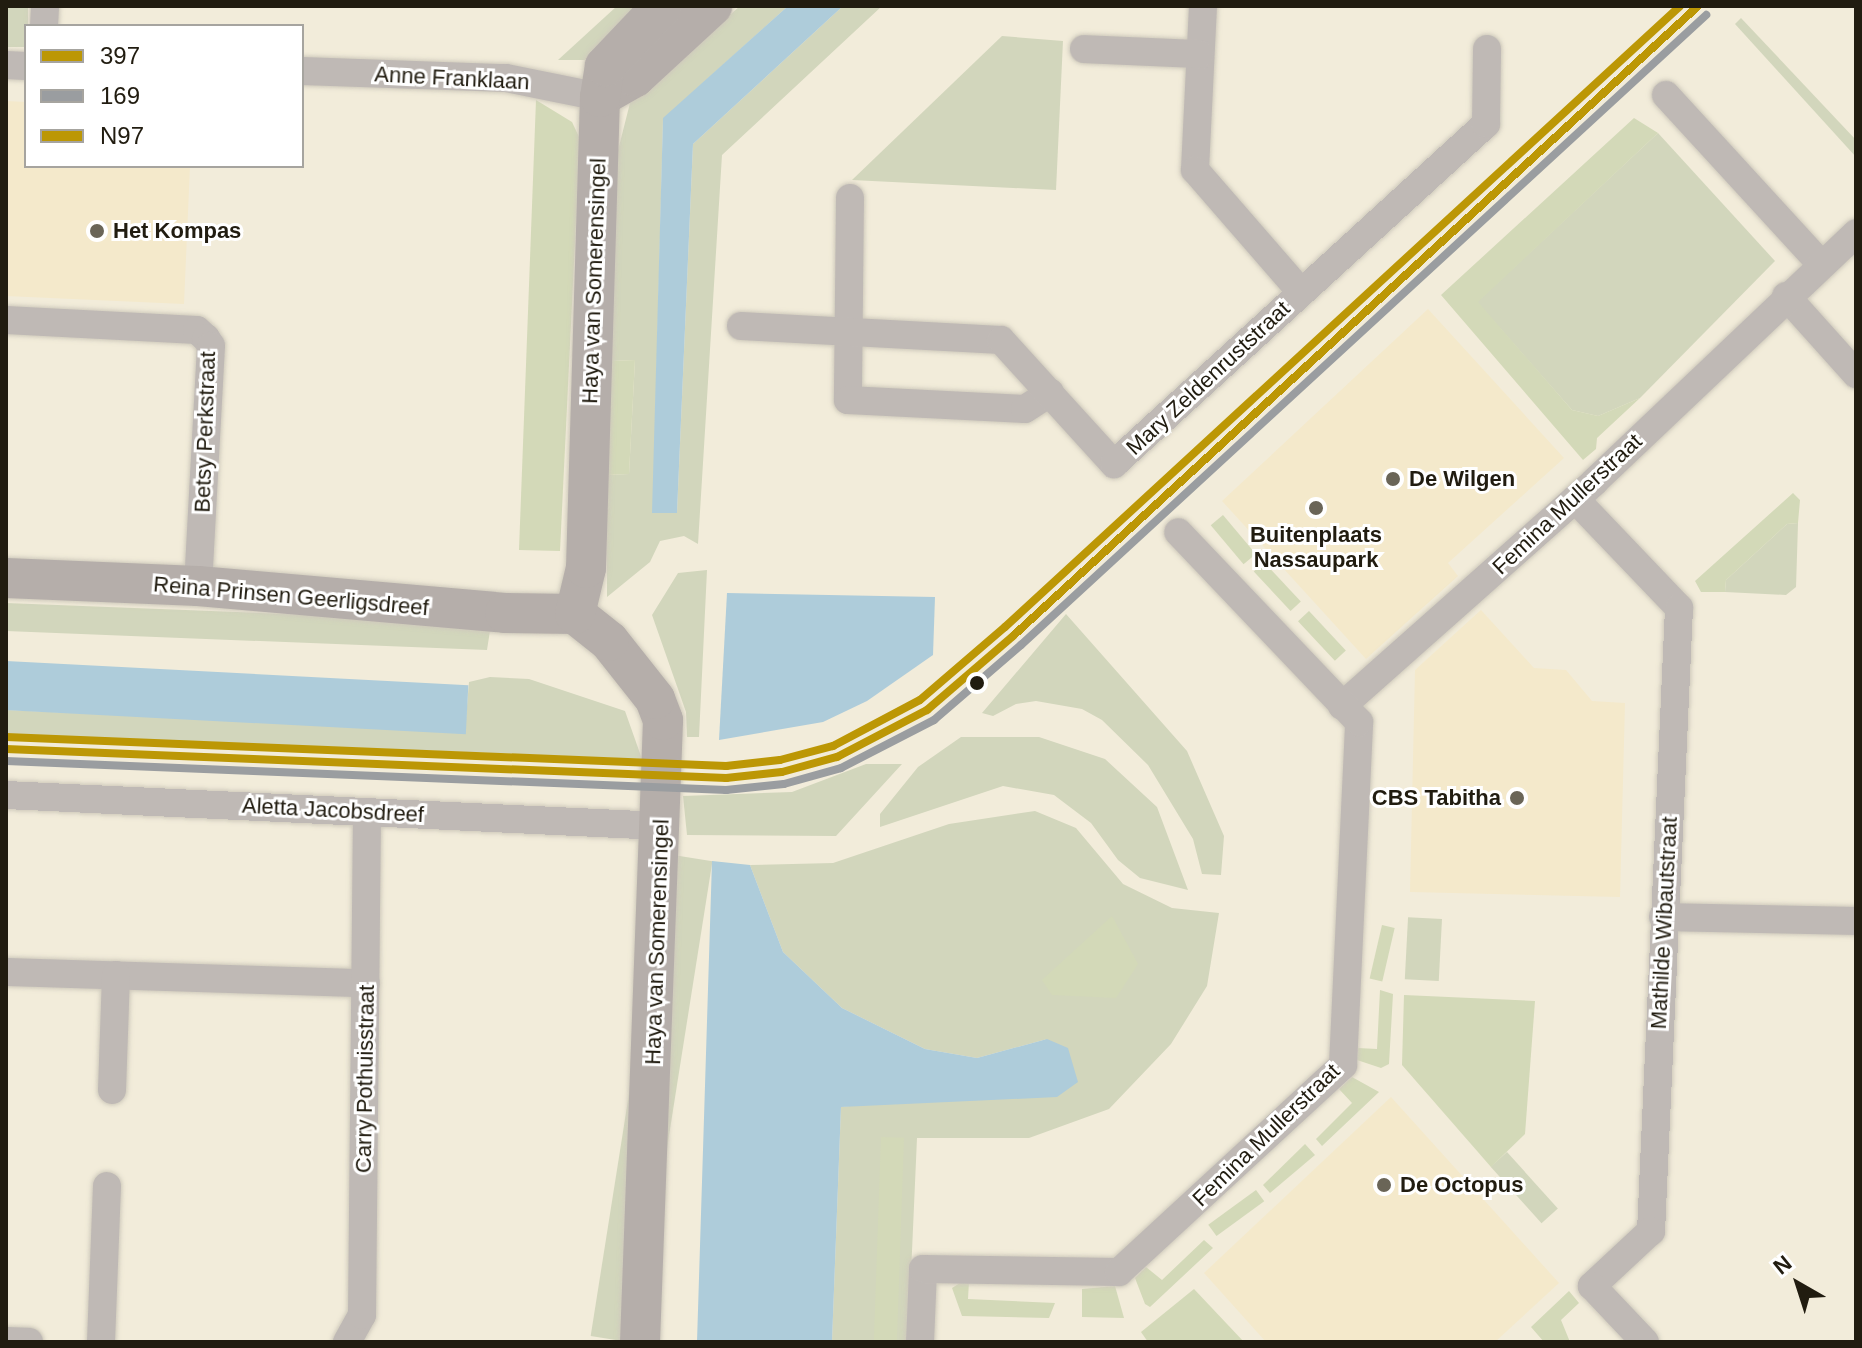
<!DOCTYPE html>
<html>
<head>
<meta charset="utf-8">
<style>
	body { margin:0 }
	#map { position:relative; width:1862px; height:1348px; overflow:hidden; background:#f2ecda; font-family:Helvetica,sans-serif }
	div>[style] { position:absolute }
	.built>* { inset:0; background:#f4e9cb }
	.green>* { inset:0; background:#d2d6bc; transform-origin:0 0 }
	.forest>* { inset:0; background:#d3d9b8; transform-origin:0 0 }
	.water>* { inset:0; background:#aeccda; transform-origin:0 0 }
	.roads { filter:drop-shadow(0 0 2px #cfcabc) drop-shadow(0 0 2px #cfcabc) }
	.street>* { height:28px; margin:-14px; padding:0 14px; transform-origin:14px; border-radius:14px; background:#bfb9b5 }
	.secondary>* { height:40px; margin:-20px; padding:0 20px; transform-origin:20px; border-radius:20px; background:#b5aeaa }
	.bus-1>* { height:8px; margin:-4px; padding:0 4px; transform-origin:4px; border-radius:4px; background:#bc9705 }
	.bus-2>* { height:8px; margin:-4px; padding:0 4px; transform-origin:4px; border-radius:4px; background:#9a9da0 }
	.bus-3>* { height:8px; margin:-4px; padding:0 4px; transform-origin:4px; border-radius:4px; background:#bc9705 }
	.dots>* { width:22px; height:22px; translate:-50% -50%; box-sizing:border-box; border:4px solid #fff; border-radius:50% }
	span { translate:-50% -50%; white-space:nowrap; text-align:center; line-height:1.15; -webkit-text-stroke:6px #fff; paint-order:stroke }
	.street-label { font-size:22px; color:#211c10 }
	.poi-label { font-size:22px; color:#211c10; font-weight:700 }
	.left { translate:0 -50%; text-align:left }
	.right { translate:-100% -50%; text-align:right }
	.frame { position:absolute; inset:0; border:8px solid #211c10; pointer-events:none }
	.legend { position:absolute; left:24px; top:24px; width:280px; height:144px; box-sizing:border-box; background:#fff; border:2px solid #a6a49f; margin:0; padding:10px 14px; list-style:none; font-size:24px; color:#211c10 }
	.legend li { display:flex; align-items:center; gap:16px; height:40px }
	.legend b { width:40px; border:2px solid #a6a49f }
	.north { position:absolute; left:1758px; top:1244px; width:80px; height:80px; -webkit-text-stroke:6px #fff; paint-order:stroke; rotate:321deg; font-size:22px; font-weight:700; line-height:32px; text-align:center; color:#211c10 }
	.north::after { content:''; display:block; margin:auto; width:28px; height:36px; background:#211c10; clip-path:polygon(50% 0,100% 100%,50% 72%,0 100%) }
</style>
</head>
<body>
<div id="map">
	<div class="built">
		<div style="clip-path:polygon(6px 101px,26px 102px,26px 166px,190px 166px,184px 304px,6px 296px)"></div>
		<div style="clip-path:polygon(1428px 309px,1564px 458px,1448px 563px,1458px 576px,1366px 659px,1222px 501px)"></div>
		<div style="clip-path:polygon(1481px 610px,1534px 668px,1566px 670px,1592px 701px,1625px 703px,1620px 897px,1410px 892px,1415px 670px)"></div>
		<div style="clip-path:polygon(1391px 1097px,1559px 1283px,1495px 1342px,1266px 1342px,1204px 1273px)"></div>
	</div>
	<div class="green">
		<div style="left:6px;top:6px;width:22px;height:41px"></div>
		<div style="clip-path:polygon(617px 6px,649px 6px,591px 60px,558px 60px)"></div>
		<div style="clip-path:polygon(740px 6px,788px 6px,663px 119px,653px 513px,677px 513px,693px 144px,843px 6px,882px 6px,722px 155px,698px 544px,684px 536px,660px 541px,650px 562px,607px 597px,607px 475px,629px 474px,635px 360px,610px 361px,612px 174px,630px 103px)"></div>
		<div style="clip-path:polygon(1741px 18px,1856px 140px,1856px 157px,1735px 24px)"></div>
		<div style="clip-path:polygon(1002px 36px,1063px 41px,1056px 190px,852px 180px)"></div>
		<div style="clip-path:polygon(1658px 133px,1775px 261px,1640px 398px,1598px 416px,1572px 410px,1477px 302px)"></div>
		<div style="clip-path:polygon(1798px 523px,1796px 587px,1786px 595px,1725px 592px,1726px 580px,1787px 524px)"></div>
		<div style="clip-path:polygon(707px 570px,699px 737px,687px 737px,686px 712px,652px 615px,678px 573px)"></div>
		<div style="clip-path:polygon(6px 603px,417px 619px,491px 624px,487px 650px,6px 631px)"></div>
		<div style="clip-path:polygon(1066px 614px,1187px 751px,1224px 836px,1221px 875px,1202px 874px,1193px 839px,1148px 765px,1102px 720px,1082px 709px,1036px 701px,1016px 704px,993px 716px,982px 713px)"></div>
		<div style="clip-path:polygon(490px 677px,529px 679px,625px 711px,642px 759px,6px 734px,6px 710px,465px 730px,469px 682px)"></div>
		<div style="clip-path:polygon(961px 737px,1039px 737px,1105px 759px,1157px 807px,1188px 890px,1140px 878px,1118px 860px,1091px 823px,1054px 795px,1003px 786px,880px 827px,880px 814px,918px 767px)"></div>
		<div style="clip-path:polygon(866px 764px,902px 764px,836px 836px,687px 835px,683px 796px,792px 792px)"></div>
		<div style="clip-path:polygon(1035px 811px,1076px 828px,1123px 884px,1172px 908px,1219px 913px,1207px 986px,1171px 1044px,1109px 1109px,1029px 1138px,917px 1138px,908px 1342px,832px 1342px,841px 1107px,892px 1101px,1047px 1039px,977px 1058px,925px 1049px,842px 1008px,783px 952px,750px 865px,833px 863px,949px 824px)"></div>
		<div style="left:667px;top:854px;width:46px;height:488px;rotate:9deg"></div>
		<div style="left:1442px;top:919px;width:62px;height:34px;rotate:93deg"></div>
		<div style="left:1507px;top:1152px;width:76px;height:22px;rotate:48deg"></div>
	</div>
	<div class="forest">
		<div style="clip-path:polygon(536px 100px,572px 122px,580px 139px,560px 551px,519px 550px)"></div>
		<div style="clip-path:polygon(1634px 118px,1658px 133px,1478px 302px,1572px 410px,1598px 416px,1640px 398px,1597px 438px,1596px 449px,1583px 460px,1441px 295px)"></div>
		<div style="clip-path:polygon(635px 360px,629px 474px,607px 475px,610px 361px)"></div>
		<div style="clip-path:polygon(1793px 493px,1800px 500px,1798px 523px,1787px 524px,1726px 580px,1725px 592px,1701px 592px,1695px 581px)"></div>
		<div style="left:1223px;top:515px;width:51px;height:16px;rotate:50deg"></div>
		<div style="left:1264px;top:562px;width:54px;height:14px;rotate:47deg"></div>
		<div style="left:1309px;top:611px;width:54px;height:15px;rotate:47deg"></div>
		<div style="clip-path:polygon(1112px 916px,1138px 964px,1116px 998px,1052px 995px,1042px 980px)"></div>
		<div style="left:1382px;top:925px;width:13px;height:55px;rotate:13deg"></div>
		<div style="clip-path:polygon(1380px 990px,1393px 994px,1389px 1064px,1381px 1068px,1357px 1060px,1358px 1048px,1377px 1049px)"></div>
		<div style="clip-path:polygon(1404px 995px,1535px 1001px,1525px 1134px,1491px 1167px,1402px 1065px)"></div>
		<div style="clip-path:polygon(1352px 1077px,1379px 1092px,1322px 1146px,1316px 1139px,1352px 1103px,1339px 1089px)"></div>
		<div style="left:881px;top:1137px;width:23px;height:205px;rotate:2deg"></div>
		<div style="clip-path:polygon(1305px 1144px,1315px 1155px,1270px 1193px,1263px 1185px)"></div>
		<div style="left:1256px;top:1190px;width:14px;height:59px;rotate:54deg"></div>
		<div style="clip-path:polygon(1204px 1240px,1213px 1248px,1150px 1307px,1145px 1304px,1135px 1278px,1146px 1267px,1162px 1280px)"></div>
		<div style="clip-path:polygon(963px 1281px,969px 1281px,968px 1299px,1055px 1303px,1049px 1318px,962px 1316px,952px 1288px)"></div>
		<div style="clip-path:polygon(1115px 1286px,1124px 1318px,1082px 1317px,1082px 1289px)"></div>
		<div style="clip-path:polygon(1194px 1289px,1244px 1342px,1148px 1342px,1141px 1332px)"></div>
		<div style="clip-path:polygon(1569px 1291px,1579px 1303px,1561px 1320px,1570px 1342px,1544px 1342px,1531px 1327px)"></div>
	</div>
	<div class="water">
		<div style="clip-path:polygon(788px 6px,843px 6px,693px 144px,677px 513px,652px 513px,663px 118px)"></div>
		<div style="clip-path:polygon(727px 593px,935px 597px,933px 655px,867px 701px,823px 722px,719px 740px)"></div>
		<div style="left:6px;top:661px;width:463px;height:49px;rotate:3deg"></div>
		<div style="clip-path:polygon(712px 861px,750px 865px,783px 952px,842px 1008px,925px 1049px,977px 1058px,1047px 1039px,1068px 1048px,1078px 1082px,1057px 1097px,841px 1107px,832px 1342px,697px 1342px)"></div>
	</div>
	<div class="roads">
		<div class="street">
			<div style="left:1203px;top:6px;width:164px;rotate:92.8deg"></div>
			<div style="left:1195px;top:170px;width:162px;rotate:49deg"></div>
			<div style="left:44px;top:26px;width:20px;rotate:-87deg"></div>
			<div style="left:1084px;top:49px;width:116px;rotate:2.5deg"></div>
			<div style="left:6px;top:65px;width:20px;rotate:3deg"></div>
			<div style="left:302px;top:71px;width:204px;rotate:2deg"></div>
			<div style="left:506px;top:78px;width:96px;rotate:11.4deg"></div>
			<div style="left:1666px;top:95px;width:229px;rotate:47.5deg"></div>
			<div style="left:850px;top:198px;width:202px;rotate:90.6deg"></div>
			<div style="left:848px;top:400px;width:177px;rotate:2.9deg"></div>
			<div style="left:1025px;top:409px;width:30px;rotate:-33deg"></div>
			<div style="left:1786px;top:296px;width:105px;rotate:48.1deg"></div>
			<div style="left:6px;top:320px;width:191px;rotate:3deg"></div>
			<div style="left:197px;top:330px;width:12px;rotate:42deg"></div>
			<div style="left:206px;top:338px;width:9px;rotate:58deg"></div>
			<div style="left:211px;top:346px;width:240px;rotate:93.1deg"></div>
			<div style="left:741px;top:326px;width:260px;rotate:3.1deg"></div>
			<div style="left:1001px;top:340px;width:168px;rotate:47.7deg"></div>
			<div style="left:1114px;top:464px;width:504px;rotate:-42.43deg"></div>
			<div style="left:1486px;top:124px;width:75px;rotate:-89.2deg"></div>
			<div style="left:1575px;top:499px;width:151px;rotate:46.3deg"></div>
			<div style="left:1679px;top:608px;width:624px;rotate:92.57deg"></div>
			<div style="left:1651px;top:1231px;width:81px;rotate:137deg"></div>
			<div style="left:1592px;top:1286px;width:77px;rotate:46.6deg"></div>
			<div style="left:1342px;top:706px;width:339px;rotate:-41.6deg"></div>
			<div style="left:1595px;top:481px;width:360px;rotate:-43.5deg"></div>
			<div style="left:6px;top:795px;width:656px;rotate:2.71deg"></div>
			<div style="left:1663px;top:917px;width:193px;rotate:1.2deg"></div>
			<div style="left:6px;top:972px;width:360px;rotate:1.8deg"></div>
			<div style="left:112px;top:1090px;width:115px;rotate:-88deg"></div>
			<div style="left:6px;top:1341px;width:23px;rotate:2deg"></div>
			<div style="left:101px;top:1342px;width:156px;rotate:-87.8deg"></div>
			<div style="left:347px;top:1342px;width:31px;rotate:-61deg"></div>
			<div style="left:362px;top:1315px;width:503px;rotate:-89.43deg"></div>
			<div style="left:920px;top:1342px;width:73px;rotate:-87.6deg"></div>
			<div style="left:923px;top:1269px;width:196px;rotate:0.9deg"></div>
			<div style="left:1119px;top:1272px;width:305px;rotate:-42.7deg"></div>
			<div style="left:1343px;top:1065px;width:343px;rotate:-87.3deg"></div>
			<div style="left:1359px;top:722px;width:262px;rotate:-133.6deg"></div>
		</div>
		<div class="secondary">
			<div style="left:600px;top:97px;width:40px;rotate:-29.7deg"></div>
			<div style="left:635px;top:77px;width:105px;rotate:-42.7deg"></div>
			<div style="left:6px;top:578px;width:192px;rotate:2.4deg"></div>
			<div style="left:198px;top:586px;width:308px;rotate:5deg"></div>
			<div style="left:505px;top:613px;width:70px;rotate:0.8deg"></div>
			<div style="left:640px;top:1342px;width:622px;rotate:-87.88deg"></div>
			<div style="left:663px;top:720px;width:22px;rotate:-111deg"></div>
			<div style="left:655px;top:699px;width:74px;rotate:-128.4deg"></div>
			<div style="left:609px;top:641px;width:43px;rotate:-141.5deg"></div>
			<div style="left:575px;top:614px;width:47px;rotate:-76.6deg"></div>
			<div style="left:586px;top:568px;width:471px;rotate:-88.3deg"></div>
			<div style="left:600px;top:97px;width:31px;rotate:-81deg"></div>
			<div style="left:605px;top:66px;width:83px;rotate:-46.5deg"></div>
		</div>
	</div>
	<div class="bus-1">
		<div style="left:6px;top:749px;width:721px;rotate:2.31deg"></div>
		<div style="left:726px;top:778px;width:56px;rotate:-6.1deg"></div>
		<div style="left:782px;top:772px;width:57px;rotate:-15.3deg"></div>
		<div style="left:837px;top:757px;width:102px;rotate:-27.6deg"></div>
		<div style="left:927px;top:710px;width:113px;rotate:-40.7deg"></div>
		<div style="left:1013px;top:636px;width:931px;rotate:-42.6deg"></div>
	</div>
	<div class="bus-2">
		<div style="left:6px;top:761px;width:721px;rotate:2.31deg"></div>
		<div style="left:726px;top:790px;width:58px;rotate:-5.9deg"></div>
		<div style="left:784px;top:784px;width:59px;rotate:-15.7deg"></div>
		<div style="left:841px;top:768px;width:105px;rotate:-27.3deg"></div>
		<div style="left:934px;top:720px;width:115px;rotate:-40.8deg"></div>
		<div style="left:1021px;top:645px;width:931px;rotate:-42.6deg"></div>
	</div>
	<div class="bus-3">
		<div style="left:6px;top:737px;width:721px;rotate:2.31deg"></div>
		<div style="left:726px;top:766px;width:54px;rotate:-6.3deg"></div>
		<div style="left:780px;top:760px;width:55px;rotate:-14.8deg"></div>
		<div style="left:833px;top:746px;width:98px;rotate:-27.9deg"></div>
		<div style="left:920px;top:700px;width:112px;rotate:-40.7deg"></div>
		<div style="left:1005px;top:627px;width:917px;rotate:-42.61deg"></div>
	</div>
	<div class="dots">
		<div style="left:97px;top:231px;background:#6a6557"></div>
		<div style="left:1393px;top:479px;background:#6a6557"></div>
		<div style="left:1316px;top:508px;background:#6a6557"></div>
		<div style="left:977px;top:683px;background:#211c10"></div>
		<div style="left:1517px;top:798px;background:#6a6557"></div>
		<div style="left:1384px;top:1185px;background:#6a6557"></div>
	</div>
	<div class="street-label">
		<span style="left:452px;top:78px;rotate:3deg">Anne Franklaan</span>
		<span style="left:594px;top:281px;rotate:-88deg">Haya van Somerensingel</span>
		<span style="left:1208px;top:378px;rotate:-43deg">Mary Zeldenruststraat</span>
		<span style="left:205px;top:432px;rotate:-88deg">Betsy Perkstraat</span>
		<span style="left:1567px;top:504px;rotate:-43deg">Femina Mullerstraat</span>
		<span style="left:291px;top:596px;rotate:5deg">Reina Prinsen Geerligsdreef</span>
		<span style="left:333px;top:810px;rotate:3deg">Aletta Jacobsdreef</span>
		<span style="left:1664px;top:923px;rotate:-87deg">Mathilde Wibautstraat</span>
		<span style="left:657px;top:942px;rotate:-88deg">Haya van Somerensingel</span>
		<span style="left:365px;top:1079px;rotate:-89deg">Carry Pothuisstraat</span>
		<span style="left:1266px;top:1135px;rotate:-44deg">Femina Mullerstraat</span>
	</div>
	<div class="poi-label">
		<span class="left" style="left:113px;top:231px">Het Kompas</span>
		<span class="left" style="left:1409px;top:479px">De Wilgen</span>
		<span style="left:1316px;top:547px">Buitenplaats<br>Nassaupark</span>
		<span class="right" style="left:1501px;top:798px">CBS Tabitha</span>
		<span class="left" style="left:1400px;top:1185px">De Octopus</span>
	</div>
	<div class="frame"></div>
	<ul class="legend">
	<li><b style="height:10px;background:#bc9705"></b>397</li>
	<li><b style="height:10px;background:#9a9da0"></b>169</li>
	<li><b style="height:10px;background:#bc9705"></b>N97</li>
	</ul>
	<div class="north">N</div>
</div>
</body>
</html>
